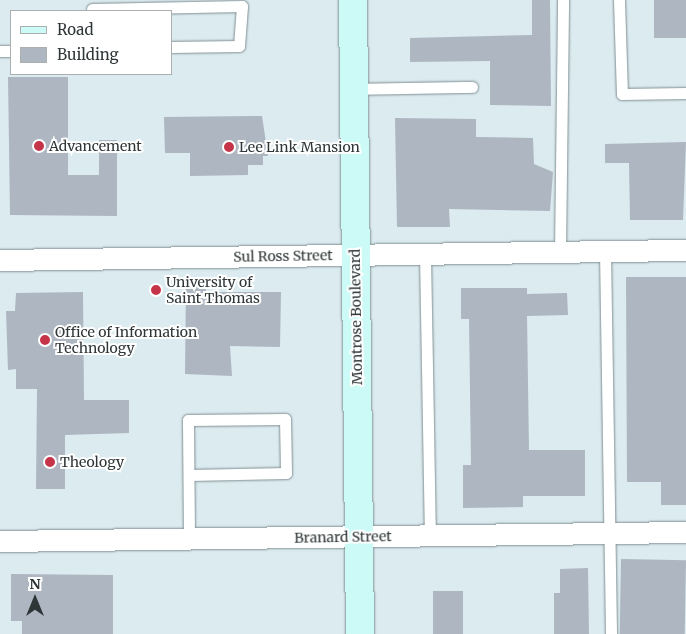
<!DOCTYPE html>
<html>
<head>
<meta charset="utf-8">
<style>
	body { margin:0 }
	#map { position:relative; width:686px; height:634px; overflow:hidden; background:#dbebef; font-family:Merriweather,serif }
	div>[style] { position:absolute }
	.building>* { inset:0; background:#adb6c1; transform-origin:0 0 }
	.roads { filter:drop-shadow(0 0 1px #808f93) drop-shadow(0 0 1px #808f93) }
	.lane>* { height:11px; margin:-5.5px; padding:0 5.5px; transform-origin:5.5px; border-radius:5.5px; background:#fff }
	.street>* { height:21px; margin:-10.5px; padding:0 10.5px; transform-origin:10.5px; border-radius:10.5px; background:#fff }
	.secondary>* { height:28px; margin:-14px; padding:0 14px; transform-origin:14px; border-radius:14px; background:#ccfbf7 }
	.dots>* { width:14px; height:14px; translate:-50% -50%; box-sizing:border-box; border:2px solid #fff; border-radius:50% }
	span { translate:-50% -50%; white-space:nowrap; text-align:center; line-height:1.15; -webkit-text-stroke:4px #fff; paint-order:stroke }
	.poi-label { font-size:14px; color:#2f3637 }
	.left { translate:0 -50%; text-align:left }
	.street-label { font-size:14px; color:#2f3637 }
	.legend { position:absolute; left:10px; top:10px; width:162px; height:65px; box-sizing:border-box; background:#fff; border:1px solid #acafaf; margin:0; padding:6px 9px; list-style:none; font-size:15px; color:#2f3637 }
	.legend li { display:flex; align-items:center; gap:10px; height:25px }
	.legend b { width:25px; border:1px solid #acafaf }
	.north { position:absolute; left:10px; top:574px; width:50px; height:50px; -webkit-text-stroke:4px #fff; paint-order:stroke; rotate:0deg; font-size:14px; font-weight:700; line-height:20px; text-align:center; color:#2f3637 }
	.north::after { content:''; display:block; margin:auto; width:18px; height:22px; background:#2f3637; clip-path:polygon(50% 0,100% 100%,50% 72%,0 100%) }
</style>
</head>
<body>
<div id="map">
	<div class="building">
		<div style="clip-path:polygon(532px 0,550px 0,551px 106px,490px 105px,490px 61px,410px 62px,410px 38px,532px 35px)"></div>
		<div style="left:654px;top:0;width:32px;height:38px"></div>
		<div style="clip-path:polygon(8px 77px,68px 77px,68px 175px,99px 175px,99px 140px,117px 140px,117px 216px,10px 215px)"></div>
		<div style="clip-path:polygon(262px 116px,268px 156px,263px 156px,263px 165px,248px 165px,248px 175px,190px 176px,190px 153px,165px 153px,164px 117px)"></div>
		<div style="clip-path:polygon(395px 118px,476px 119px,476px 137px,533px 138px,534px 164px,553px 172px,550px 211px,449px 209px,450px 227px,397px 227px)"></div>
		<div style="clip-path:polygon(686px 142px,683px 220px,630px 220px,629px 163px,605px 163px,605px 144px)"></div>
		<div style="clip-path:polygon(626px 277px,686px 277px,686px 505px,661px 505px,661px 482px,627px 482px)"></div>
		<div style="clip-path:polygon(186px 284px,206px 284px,206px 292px,281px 292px,280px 347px,230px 346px,232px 376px,185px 374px)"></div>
		<div style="clip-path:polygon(461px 288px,527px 288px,527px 294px,567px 293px,568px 315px,527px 316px,529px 450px,585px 450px,585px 496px,523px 496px,523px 507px,463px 508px,463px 465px,471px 465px,469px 319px,461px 319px)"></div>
		<div style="clip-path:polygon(83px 292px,84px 400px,129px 400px,129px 433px,65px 435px,65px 489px,36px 489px,37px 389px,16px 389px,16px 369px,8px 370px,6px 311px,15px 311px,16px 293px)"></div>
		<div style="left:621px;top:559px;width:65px;height:75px;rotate:1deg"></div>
		<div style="clip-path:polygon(588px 568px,589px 634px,554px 634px,554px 593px,560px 593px,560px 569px)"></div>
		<div style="clip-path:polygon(11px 574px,113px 575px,113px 634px,22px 634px,22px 621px,11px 621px)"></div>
		<div style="left:433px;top:591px;width:30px;height:43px"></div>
	</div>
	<div class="roads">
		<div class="lane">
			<div style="left:619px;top:0;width:94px;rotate:88.2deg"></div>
			<div style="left:622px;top:94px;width:64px;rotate:-0.9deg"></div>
			<div style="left:92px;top:9px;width:150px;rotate:-1.1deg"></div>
			<div style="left:242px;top:6px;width:40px;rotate:94.3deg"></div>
			<div style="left:239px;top:46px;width:68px;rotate:179.2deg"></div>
			<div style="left:0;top:51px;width:11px"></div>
			<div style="left:354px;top:89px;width:118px;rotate:-1deg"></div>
			<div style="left:605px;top:251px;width:383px;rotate:89.1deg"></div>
			<div style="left:560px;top:252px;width:252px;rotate:-89.3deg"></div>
			<div style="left:425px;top:254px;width:282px;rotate:89deg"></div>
			<div style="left:189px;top:538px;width:118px;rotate:-90.5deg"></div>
			<div style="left:188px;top:420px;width:97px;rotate:-0.6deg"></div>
			<div style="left:285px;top:419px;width:54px;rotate:88.9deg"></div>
			<div style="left:286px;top:473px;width:97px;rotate:178.8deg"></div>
		</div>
		<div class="street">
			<div style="left:0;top:260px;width:686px;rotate:-0.84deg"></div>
			<div style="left:0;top:541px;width:686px;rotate:-0.75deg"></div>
		</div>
		<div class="secondary">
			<div style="left:353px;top:0;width:634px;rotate:89.37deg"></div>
		</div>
	</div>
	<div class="dots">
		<div style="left:39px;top:146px;background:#c53449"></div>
		<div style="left:229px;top:147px;background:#c53449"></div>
		<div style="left:156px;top:290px;background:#c53449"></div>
		<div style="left:45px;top:340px;background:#c53449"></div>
		<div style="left:50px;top:462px;background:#c53449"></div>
	</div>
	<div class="poi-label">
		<span class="left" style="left:49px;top:146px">Advancement</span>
		<span class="left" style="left:239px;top:147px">Lee Link Mansion</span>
		<span class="left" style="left:166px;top:290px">University of<br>Saint Thomas</span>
		<span class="left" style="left:55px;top:340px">Office of Information<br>Technology</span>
		<span class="left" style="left:60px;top:462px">Theology</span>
	</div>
	<div class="street-label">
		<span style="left:283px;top:256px;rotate:-1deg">Sul Ross Street</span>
		<span style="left:356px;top:317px;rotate:-91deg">Montrose Boulevard</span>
		<span style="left:343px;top:537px;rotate:-1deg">Branard Street</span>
	</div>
	<ul class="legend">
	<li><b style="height:6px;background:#ccfbf7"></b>Road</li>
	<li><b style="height:14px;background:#adb6c1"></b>Building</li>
	</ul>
	<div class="north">N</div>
</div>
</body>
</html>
